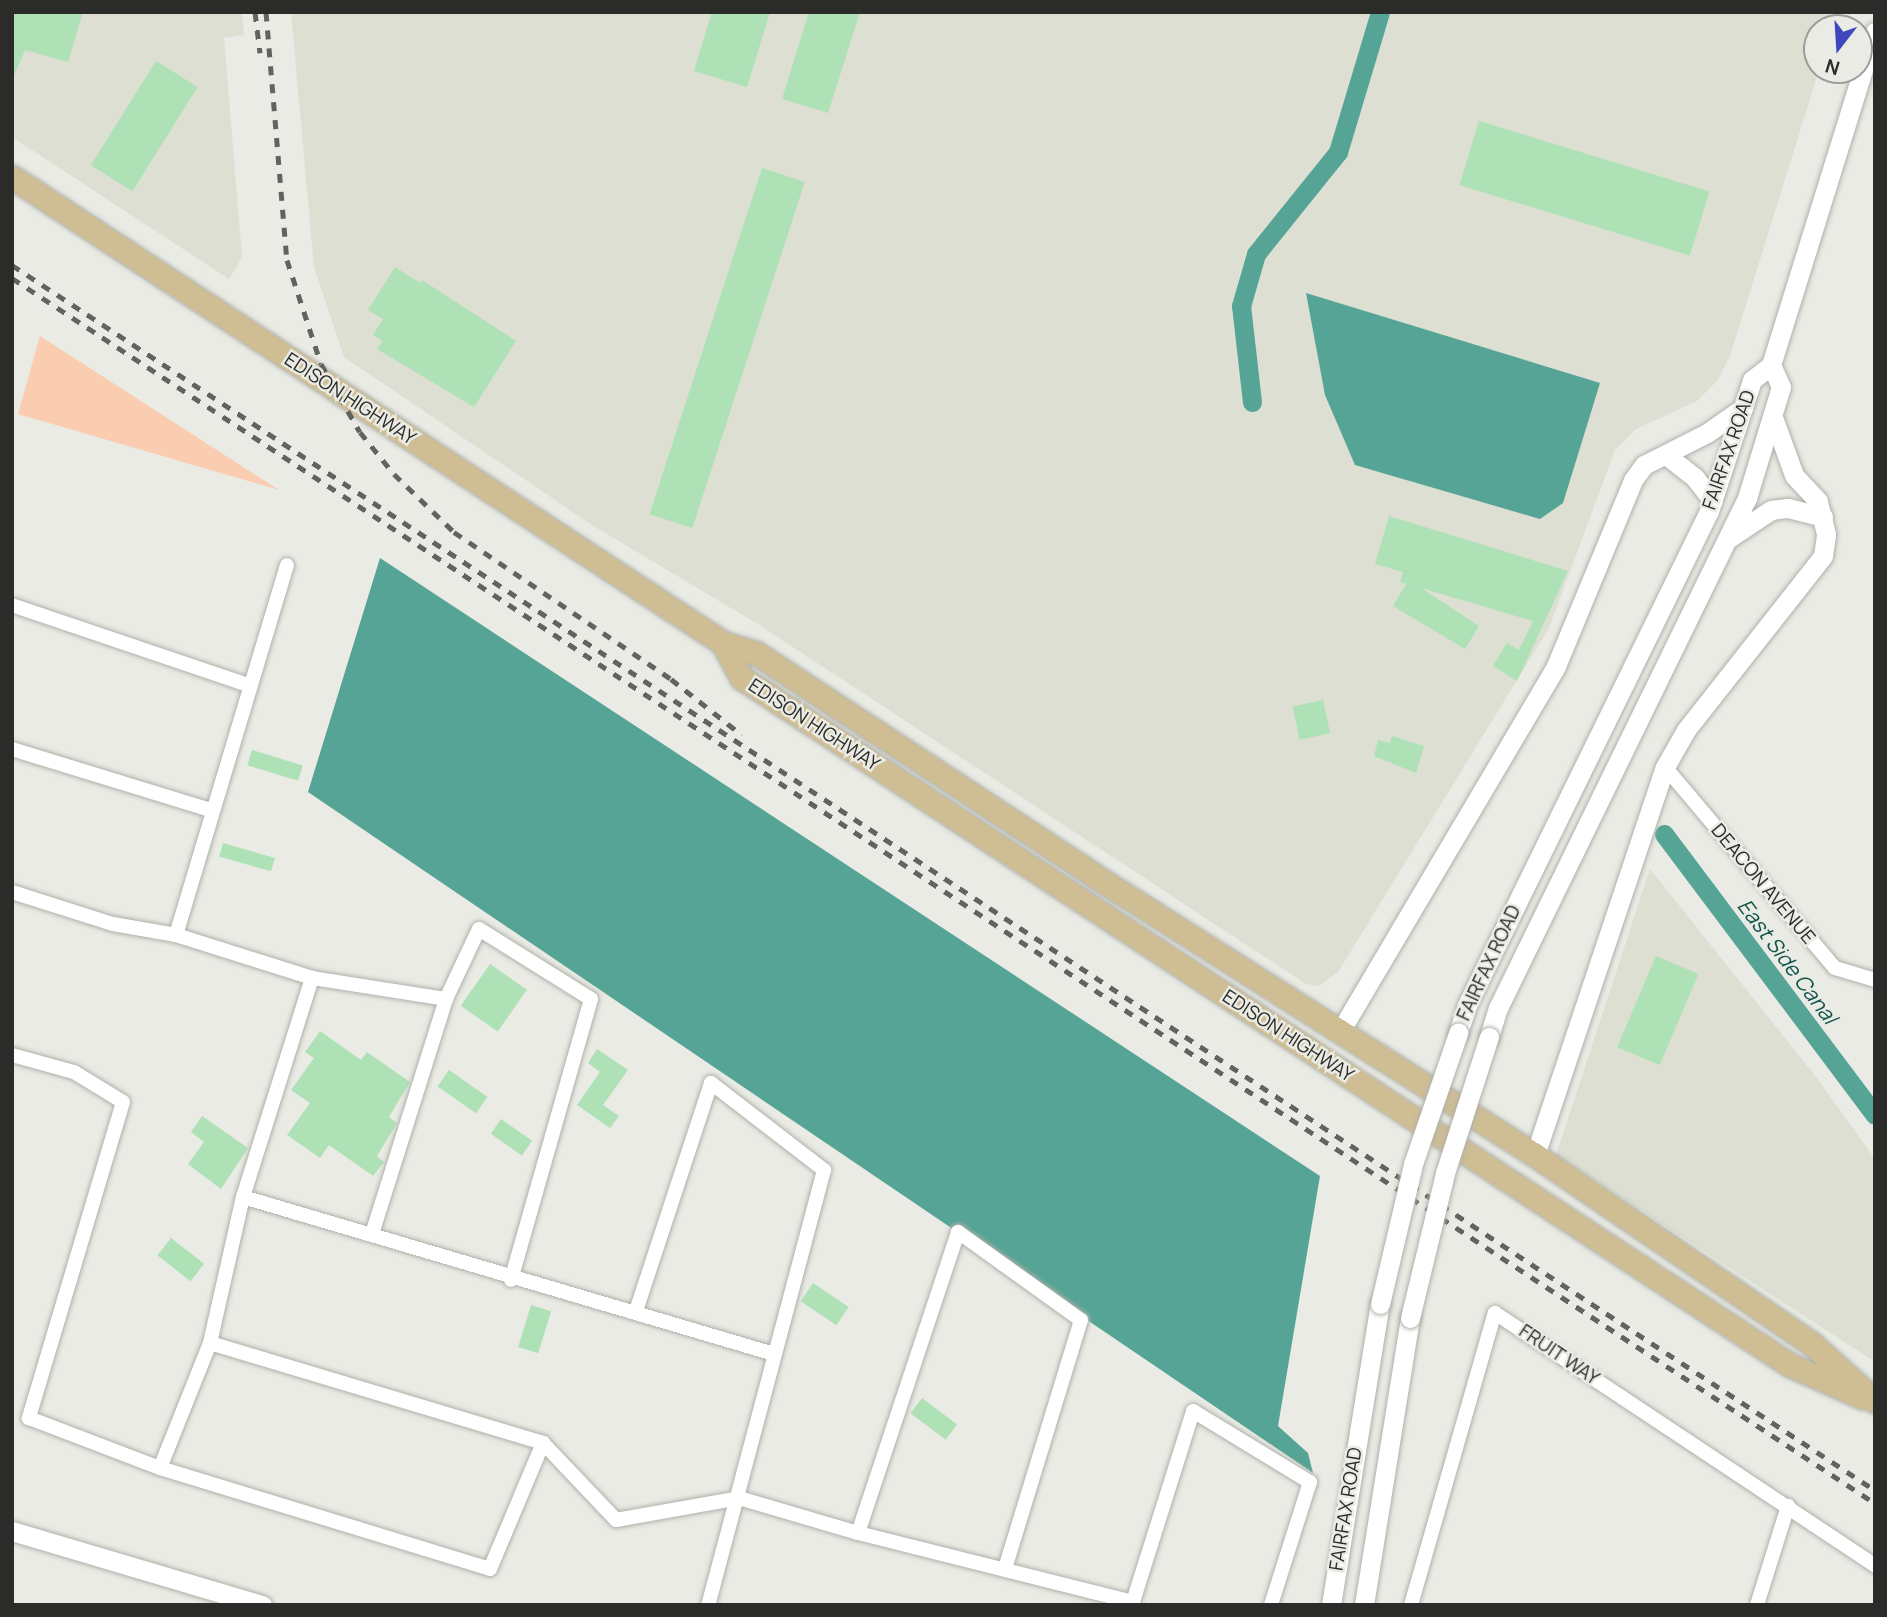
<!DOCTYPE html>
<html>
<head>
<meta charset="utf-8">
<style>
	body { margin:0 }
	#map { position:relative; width:1887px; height:1617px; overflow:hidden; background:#e9ebe4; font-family:Manrope,sans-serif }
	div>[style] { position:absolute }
	.built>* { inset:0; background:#dcdfd1 }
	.green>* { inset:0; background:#facdb0 }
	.water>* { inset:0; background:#56a495 }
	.canal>* { height:19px; margin:-9.5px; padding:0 9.5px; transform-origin:9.5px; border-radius:9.5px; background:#56a495 }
	.building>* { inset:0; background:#aee1b5; transform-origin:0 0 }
	.roads { filter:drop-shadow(0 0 2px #afb1aa) drop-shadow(0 0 2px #afb1aa) }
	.street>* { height:14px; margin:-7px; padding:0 7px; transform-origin:7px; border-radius:7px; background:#fff }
	.secondary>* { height:19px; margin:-9.5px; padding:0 9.5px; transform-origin:9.5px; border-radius:9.5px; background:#fff }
	.primary>* { height:23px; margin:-11.5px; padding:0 11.5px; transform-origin:11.5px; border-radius:11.5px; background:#cfbd94 }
	.rail>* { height:5px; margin-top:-2.5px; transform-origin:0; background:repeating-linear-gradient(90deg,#62625f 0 9px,transparent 0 18px) }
	.bridges { filter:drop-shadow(0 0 2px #afb1aa) drop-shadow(0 0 2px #afb1aa) }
	.secondary-bridge>* { height:19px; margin:-9.5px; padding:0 9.5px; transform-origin:9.5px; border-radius:9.5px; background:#fff }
	span { translate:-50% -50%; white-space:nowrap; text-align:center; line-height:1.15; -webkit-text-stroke:5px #e9ebe4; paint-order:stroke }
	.street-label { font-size:19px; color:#2b2b29 }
	.water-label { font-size:21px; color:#12554b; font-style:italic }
	.frame { position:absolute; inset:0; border:14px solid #2b2b29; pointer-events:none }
	.north { position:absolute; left:1803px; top:14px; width:70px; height:70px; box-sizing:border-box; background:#e9ebe4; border:2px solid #9d9e99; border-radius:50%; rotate:197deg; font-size:19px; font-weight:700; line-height:28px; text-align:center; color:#2b2b29 }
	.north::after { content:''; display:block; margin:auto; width:24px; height:32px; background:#4047bc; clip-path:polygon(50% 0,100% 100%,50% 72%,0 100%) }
</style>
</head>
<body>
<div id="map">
	<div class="built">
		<div style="clip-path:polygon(12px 12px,242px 12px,244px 35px,224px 38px,242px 257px,229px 279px,12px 137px)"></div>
		<div style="clip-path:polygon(291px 12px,1837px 12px,1832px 28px,1817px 28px,1819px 70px,1730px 356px,1717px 381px,1697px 401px,1636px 429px,1615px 450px,1549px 628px,1338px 972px,1319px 986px,1306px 984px,761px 626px,592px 525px,344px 357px,314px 267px)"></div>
		<div style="clip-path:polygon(1650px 869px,1816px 1077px,1875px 1159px,1875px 1362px,1556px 1155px)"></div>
	</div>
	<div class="green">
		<div style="clip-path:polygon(40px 336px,279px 490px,18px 414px)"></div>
	</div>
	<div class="water">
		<div style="clip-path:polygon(1306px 293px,1600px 383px,1563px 503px,1540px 519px,1355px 465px,1325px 395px)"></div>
		<div style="clip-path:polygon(380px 558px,1320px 1176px,1278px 1426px,1308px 1453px,1313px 1473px,308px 792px)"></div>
	</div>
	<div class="canal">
		<div style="left:1252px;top:402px;width:97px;rotate:-96.5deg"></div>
		<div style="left:1241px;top:306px;width:54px;rotate:-73.9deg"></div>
		<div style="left:1256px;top:254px;width:131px;rotate:-51.2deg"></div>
		<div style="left:1338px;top:152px;width:146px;rotate:-73.3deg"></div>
		<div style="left:1664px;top:834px;width:351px;rotate:53.1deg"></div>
	</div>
	<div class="building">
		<div style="clip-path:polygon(12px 12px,83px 12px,68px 62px,25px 50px,12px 80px)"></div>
		<div style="clip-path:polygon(712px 12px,770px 12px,747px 87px,694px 71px)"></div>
		<div style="clip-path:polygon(809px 12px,860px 12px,828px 113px,782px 99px)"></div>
		<div style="left:156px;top:61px;width:49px;height:123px;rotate:32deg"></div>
		<div style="left:1479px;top:121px;width:241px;height:67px;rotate:17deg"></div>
		<div style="left:762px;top:168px;width:45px;height:364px;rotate:18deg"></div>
		<div style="clip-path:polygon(395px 267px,420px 283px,422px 280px,516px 341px,474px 407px,377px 349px,383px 341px,373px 335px,383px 319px,368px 310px)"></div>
		<div style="clip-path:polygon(1389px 516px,1568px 571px,1517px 681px,1493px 666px,1507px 643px,1519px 650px,1533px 621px,1421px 588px,1479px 626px,1465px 649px,1393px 606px,1406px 584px,1400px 582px,1403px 572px,1375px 564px)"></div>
		<div style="left:1323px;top:700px;width:34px;height:31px;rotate:78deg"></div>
		<div style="clip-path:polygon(1392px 736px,1424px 746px,1416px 773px,1374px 756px,1378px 740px,1390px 743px)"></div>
		<div style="left:252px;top:750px;width:53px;height:16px;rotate:17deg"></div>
		<div style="left:223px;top:843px;width:54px;height:14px;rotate:16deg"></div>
		<div style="left:1656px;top:956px;width:46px;height:99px;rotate:23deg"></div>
		<div style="left:490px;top:964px;width:45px;height:51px;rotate:35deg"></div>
		<div style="clip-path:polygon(320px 1031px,361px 1060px,367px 1052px,410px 1082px,389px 1117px,397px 1123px,377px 1156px,384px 1162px,373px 1176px,329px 1145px,320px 1158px,287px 1135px,310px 1103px,291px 1090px,314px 1058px,305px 1052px)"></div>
		<div style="clip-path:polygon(597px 1049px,628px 1070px,603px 1105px,619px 1116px,610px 1128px,577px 1105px,600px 1072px,588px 1063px)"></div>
		<div style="left:449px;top:1070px;width:47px;height:20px;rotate:35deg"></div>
		<div style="clip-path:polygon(202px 1116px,248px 1148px,221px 1189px,188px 1164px,204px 1142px,191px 1132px)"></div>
		<div style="left:501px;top:1119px;width:38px;height:18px;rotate:35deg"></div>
		<div style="left:171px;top:1238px;width:42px;height:22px;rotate:38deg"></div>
		<div style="left:813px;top:1283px;width:43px;height:22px;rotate:34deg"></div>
		<div style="left:531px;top:1305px;width:21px;height:44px;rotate:17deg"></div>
		<div style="left:922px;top:1398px;width:44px;height:19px;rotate:37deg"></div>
	</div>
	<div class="roads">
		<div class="street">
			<div style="left:12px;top:605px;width:252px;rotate:18.7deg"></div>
			<div style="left:12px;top:749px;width:210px;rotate:17.1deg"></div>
			<div style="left:1665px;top:767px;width:263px;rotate:49.8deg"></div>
			<div style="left:1835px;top:968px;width:42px;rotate:16.7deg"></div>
			<div style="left:12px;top:892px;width:106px;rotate:17.6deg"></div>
			<div style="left:113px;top:924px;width:64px;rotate:9.9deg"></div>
			<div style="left:176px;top:935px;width:386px;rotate:-73.3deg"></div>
			<div style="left:176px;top:935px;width:143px;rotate:17.5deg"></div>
			<div style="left:12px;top:1055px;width:64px;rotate:15.3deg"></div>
			<div style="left:74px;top:1072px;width:57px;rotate:31.5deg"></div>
			<div style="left:123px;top:1102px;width:330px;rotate:106.6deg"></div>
			<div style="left:29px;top:1418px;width:140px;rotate:20.9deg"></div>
			<div style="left:160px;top:1468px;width:345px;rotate:17deg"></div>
			<div style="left:490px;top:1569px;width:137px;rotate:-67.2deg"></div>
			<div style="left:243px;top:1197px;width:554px;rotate:16.47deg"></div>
			<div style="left:372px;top:1234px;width:246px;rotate:-72.5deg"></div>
			<div style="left:446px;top:999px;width:77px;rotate:-64.8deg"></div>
			<div style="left:479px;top:929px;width:132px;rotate:32deg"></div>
			<div style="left:591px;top:999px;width:292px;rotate:105.9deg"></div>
			<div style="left:636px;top:1311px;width:240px;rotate:-71.8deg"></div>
			<div style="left:711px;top:1083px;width:143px;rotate:37.6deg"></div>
			<div style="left:824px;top:1170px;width:450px;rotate:104.9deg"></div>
			<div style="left:210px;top:1343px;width:348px;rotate:16.7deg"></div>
			<div style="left:543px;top:1443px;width:106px;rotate:46.5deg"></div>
			<div style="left:616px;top:1520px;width:125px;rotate:-10.1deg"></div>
			<div style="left:739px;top:1498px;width:124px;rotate:16.4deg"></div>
			<div style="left:858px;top:1533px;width:284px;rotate:14.1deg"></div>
			<div style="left:160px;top:1468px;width:135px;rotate:-68.2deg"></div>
			<div style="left:210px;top:1343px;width:150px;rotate:-77.3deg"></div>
			<div style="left:243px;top:1197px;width:230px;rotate:-72.5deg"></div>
			<div style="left:312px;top:978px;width:136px;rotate:8.9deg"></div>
			<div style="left:858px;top:1533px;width:317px;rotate:-71.6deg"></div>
			<div style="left:958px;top:1232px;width:151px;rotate:35.6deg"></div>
			<div style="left:1081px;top:1320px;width:259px;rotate:107deg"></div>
			<div style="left:1132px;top:1605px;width:203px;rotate:-72.5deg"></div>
			<div style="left:1193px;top:1411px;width:137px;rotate:31.3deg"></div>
			<div style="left:1310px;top:1482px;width:129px;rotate:107.6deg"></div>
			<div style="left:1411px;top:1605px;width:304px;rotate:-74deg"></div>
			<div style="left:1495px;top:1313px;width:456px;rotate:33.6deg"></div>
			<div style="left:1757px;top:1605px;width:104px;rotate:-72.6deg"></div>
		</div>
		<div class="secondary">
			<div style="left:1666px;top:455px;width:37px;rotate:38deg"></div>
			<div style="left:1695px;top:478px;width:29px;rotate:52deg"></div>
			<div style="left:1729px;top:538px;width:50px;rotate:-33.7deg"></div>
			<div style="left:1771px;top:510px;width:17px;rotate:-7deg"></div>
			<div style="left:1788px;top:508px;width:36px;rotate:14deg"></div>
			<div style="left:1341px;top:1030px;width:423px;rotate:-59.4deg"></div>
			<div style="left:1556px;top:666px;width:201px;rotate:-67.5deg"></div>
			<div style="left:1633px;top:480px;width:19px;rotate:-54deg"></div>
			<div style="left:1644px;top:465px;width:71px;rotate:-26.9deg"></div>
			<div style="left:1707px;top:433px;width:44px;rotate:-34.8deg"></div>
			<div style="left:1458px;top:1033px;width:29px;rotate:-72deg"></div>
			<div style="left:1467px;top:1005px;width:550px;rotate:-63.9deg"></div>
			<div style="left:1709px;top:511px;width:138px;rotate:-71.8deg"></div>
			<div style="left:1752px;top:380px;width:24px;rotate:-38deg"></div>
			<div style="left:1771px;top:365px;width:349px;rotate:-72.7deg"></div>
			<div style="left:1489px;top:1037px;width:30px;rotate:-73deg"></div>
			<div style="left:1498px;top:1008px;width:568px;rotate:-63.98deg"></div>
			<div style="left:1747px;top:498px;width:116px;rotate:-73deg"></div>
			<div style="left:1781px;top:387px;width:24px;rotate:-114deg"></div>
			<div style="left:1535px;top:1155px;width:409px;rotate:-71.5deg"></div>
			<div style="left:1665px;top:767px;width:43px;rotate:-60.4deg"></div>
			<div style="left:1686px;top:730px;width:221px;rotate:-51.8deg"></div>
			<div style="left:1823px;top:556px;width:22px;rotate:-82deg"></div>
			<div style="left:1826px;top:534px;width:34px;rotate:-104deg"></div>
			<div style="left:1818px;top:501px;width:35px;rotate:-133deg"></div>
			<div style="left:1794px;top:475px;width:59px;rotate:-110deg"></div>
			<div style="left:12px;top:1531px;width:261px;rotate:16.5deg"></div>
			<div style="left:1331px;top:1605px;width:305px;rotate:-80.8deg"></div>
			<div style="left:1364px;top:1605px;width:291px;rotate:-80.9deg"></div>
		</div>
		<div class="primary">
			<div style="left:12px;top:177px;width:850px;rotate:33.24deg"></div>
			<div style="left:723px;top:643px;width:34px;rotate:17deg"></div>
			<div style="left:756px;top:653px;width:406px;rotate:33.3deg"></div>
			<div style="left:1095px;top:876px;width:521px;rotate:32.38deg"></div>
			<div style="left:1535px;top:1155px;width:335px;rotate:34.3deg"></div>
			<div style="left:1812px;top:1344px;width:85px;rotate:42.1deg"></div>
			<div style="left:723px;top:643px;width:40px;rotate:62deg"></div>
			<div style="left:742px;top:678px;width:1253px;rotate:33.25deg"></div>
			<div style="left:1790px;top:1365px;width:79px;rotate:24deg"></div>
		</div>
	</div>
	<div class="rail">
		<div style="left:255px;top:12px;width:41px;rotate:83deg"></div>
		<div style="left:266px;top:12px;width:249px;rotate:85.2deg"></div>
		<div style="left:287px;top:260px;width:109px;rotate:71.9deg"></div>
		<div style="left:321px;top:364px;width:78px;rotate:60.2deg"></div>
		<div style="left:360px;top:432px;width:54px;rotate:51deg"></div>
		<div style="left:394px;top:474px;width:83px;rotate:44deg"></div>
		<div style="left:454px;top:532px;width:262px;rotate:34.1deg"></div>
		<div style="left:671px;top:679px;width:90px;rotate:38.3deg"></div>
		<div style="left:12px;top:265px;width:2230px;rotate:33.33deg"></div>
		<div style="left:12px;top:278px;width:2230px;rotate:33.33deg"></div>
	</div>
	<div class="bridges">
		<div class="secondary-bridge">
			<div style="left:1380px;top:1304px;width:144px;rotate:-76.7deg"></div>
			<div style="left:1413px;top:1164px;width:139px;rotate:-71deg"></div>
			<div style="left:1410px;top:1318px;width:149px;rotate:-76.4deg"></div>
			<div style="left:1445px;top:1173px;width:143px;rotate:-72.1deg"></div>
		</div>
	</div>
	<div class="street-label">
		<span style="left:350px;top:399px;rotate:33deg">EDISON HIGHWAY</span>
		<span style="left:1729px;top:450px;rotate:-71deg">FAIRFAX ROAD</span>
		<span style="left:814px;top:725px;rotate:33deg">EDISON HIGHWAY</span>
		<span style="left:1763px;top:884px;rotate:50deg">DEACON AVENUE</span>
		<span style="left:1489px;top:963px;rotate:-65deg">FAIRFAX ROAD</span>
		<span style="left:1288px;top:1036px;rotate:33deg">EDISON HIGHWAY</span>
		<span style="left:1559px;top:1355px;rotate:34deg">FRUIT WAY</span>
		<span style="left:1346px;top:1509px;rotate:-81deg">FAIRFAX ROAD</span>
	</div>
	<div class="water-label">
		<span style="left:1788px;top:961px;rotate:53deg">East Side Canal</span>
	</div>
	<div class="frame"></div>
	<div class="north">N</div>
</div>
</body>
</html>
